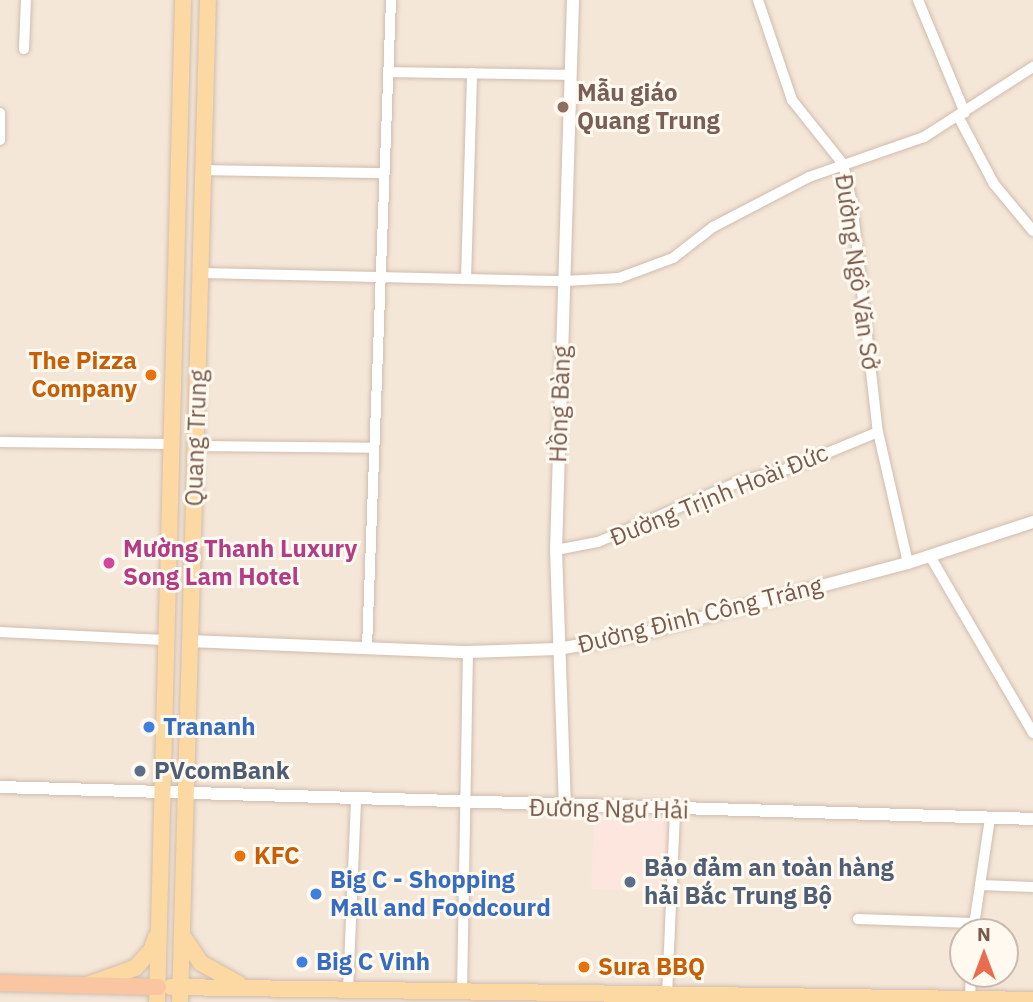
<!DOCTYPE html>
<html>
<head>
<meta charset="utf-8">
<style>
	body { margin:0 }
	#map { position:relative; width:1033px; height:1002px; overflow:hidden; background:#fdf5ea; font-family:"IBM Plex Sans",sans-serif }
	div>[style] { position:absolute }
	.residential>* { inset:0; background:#f5e7d8 }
	.commercial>* { inset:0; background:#fde6dd; transform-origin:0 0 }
	.roads { filter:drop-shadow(0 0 2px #d0bdae) drop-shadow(0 0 2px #d0bdae) }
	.minor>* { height:10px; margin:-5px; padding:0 5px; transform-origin:5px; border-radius:5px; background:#fff }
	.tertiary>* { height:12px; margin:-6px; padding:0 6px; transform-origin:6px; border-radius:6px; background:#fff }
	.primary>* { height:16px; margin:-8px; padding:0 8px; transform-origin:8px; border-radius:8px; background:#fcd8a2 }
	.trunk>* { height:16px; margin:-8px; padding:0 8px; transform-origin:8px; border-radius:8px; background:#fac6a1 }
	.dots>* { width:19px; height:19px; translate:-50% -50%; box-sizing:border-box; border:4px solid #fff9f0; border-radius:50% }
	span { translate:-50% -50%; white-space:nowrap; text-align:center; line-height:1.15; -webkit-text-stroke:6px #fff9f0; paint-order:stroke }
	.education-label { font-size:24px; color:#785e54; font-weight:700 }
	.left { translate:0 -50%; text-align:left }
	.street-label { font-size:24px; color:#795b4c }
	.food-label { font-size:24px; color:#c56008; font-weight:700 }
	.right { translate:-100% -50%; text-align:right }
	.hotel-label { font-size:24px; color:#b23c85; font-weight:700 }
	.shop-label { font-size:24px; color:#366cbe; font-weight:700 }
	.service-label { font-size:24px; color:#4e5e75; font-weight:700 }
	.north { position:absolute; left:949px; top:918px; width:70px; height:70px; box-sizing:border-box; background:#fff9f0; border:2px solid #c9baae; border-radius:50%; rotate:0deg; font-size:19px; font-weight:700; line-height:28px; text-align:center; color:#795b4c }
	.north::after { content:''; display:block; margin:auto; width:24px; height:32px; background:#e86c4d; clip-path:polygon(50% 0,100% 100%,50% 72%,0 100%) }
</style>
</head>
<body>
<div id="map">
	<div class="residential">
		<div style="clip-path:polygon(evenodd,0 0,1033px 0,1033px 1002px,0 1002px,0 0,963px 932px,1005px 932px,1005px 974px,963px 974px,963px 932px)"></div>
	</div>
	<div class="commercial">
		<div style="left:594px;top:813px;width:72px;height:76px;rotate:2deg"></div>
	</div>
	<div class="roads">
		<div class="minor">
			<div style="left:758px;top:0;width:106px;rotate:71.2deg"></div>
			<div style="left:792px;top:100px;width:82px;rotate:51.4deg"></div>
			<div style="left:843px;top:164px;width:39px;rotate:77deg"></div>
			<div style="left:852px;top:202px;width:231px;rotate:83.6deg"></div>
			<div style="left:878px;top:432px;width:134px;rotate:77.1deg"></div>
			<div style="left:918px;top:0;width:122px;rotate:67.4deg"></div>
			<div style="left:24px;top:49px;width:49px;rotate:-87.7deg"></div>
			<div style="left:388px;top:72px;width:183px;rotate:0.9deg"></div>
			<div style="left:0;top:113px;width:27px;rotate:90deg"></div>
			<div style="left:958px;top:116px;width:77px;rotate:62.1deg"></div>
			<div style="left:994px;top:184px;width:61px;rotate:50.3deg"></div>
			<div style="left:203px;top:170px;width:180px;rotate:1deg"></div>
			<div style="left:201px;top:273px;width:364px;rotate:1.3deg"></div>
			<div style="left:565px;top:281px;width:54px;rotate:-3.2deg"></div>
			<div style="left:619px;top:278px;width:58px;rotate:-20.3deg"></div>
			<div style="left:673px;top:258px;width:51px;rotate:-37.8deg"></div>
			<div style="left:713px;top:227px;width:108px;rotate:-27.5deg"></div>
			<div style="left:809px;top:177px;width:122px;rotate:-19.2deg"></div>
			<div style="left:924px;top:137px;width:130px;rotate:-32.7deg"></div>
			<div style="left:466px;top:279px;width:206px;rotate:-88.3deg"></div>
			<div style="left:0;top:442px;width:171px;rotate:0.7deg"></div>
			<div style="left:197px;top:446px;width:177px;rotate:0.6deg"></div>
			<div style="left:556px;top:550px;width:43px;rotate:-10.8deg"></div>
			<div style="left:598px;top:542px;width:155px;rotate:-23.1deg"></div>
			<div style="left:741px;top:481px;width:52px;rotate:-14.6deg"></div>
			<div style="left:791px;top:468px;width:94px;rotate:-22.5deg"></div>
			<div style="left:930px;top:556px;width:205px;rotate:59.8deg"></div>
			<div style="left:0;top:632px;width:164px;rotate:2.8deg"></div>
			<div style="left:367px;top:648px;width:648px;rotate:-87.88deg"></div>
			<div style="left:980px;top:885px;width:53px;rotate:2.2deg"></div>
			<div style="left:858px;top:919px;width:115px;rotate:2deg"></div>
			<div style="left:973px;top:932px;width:115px;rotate:-81.5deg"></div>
			<div style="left:348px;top:991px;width:191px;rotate:-87.6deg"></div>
			<div style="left:462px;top:993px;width:341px;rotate:-89deg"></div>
			<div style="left:667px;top:995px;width:185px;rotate:-87.5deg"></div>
			<div style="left:970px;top:999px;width:25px;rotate:-88deg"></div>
		</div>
		<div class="tertiary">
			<div style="left:189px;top:641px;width:279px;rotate:2.3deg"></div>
			<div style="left:468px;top:652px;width:90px;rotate:-1.9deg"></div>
			<div style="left:558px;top:649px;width:80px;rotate:-10deg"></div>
			<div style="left:637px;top:635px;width:280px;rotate:-14.9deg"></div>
			<div style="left:908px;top:563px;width:132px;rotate:-18.2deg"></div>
			<div style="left:0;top:787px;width:1033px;rotate:1.77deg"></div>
			<div style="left:565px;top:808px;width:258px;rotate:-92deg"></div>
			<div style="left:556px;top:550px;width:550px;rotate:-88.23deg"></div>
		</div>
		<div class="primary">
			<div style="left:184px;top:938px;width:30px;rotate:56deg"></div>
			<div style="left:201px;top:963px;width:43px;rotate:28.9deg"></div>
			<div style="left:90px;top:984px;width:48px;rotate:-19.6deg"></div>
			<div style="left:135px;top:968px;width:23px;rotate:-47deg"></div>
			<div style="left:151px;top:951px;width:15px;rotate:-70deg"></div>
			<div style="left:171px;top:987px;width:862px;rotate:0.86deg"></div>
			<div style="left:157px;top:1002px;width:1002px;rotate:-88.51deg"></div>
			<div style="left:180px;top:1002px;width:1002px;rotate:-88.4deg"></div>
		</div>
		<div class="trunk">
			<div style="left:0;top:983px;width:158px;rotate:1.5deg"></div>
		</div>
	</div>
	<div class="dots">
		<div style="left:563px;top:107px;background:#8d6e63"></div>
		<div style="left:151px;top:375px;background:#e8710a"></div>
		<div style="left:109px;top:563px;background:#d1479c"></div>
		<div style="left:149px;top:727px;background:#3f7fe0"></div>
		<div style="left:140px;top:771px;background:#5c6f8a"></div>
		<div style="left:240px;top:856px;background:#e8710a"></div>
		<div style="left:630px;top:882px;background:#5c6f8a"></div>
		<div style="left:316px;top:894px;background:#3f7fe0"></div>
		<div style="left:302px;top:962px;background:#3f7fe0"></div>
		<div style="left:584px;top:967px;background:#e8710a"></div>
	</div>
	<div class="education-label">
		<span class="left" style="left:577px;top:107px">Mẫu giáo<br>Quang Trung</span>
	</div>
	<div class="street-label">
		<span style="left:857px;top:272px;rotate:82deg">Đường Ngô Văn Sở</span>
		<span style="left:560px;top:404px;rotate:-88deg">Hồng Bàng</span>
		<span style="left:196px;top:438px;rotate:-88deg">Quang Trung</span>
		<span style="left:719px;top:495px;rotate:-22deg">Đường Trịnh Hoài Đức</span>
		<span style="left:700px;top:615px;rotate:-14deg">Đường Đinh Công Tráng</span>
		<span style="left:609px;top:809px;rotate:1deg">Đường Ngư Hải</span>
	</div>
	<div class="food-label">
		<span class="right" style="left:137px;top:375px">The Pizza<br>Company</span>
		<span class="left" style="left:254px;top:856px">KFC</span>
		<span class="left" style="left:598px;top:967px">Sura BBQ</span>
	</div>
	<div class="hotel-label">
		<span class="left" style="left:123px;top:563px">Mường Thanh Luxury<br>Song Lam Hotel</span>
	</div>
	<div class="shop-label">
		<span class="left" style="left:163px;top:727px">Trananh</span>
		<span class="left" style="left:330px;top:894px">Big C - Shopping<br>Mall and Foodcourd</span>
		<span class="left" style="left:316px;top:962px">Big C Vinh</span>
	</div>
	<div class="service-label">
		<span class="left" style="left:154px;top:771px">PVcomBank</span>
		<span class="left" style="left:644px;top:882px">Bảo đảm an toàn hàng<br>hải Bắc Trung Bộ</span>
	</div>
	<div class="north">N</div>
</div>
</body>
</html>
